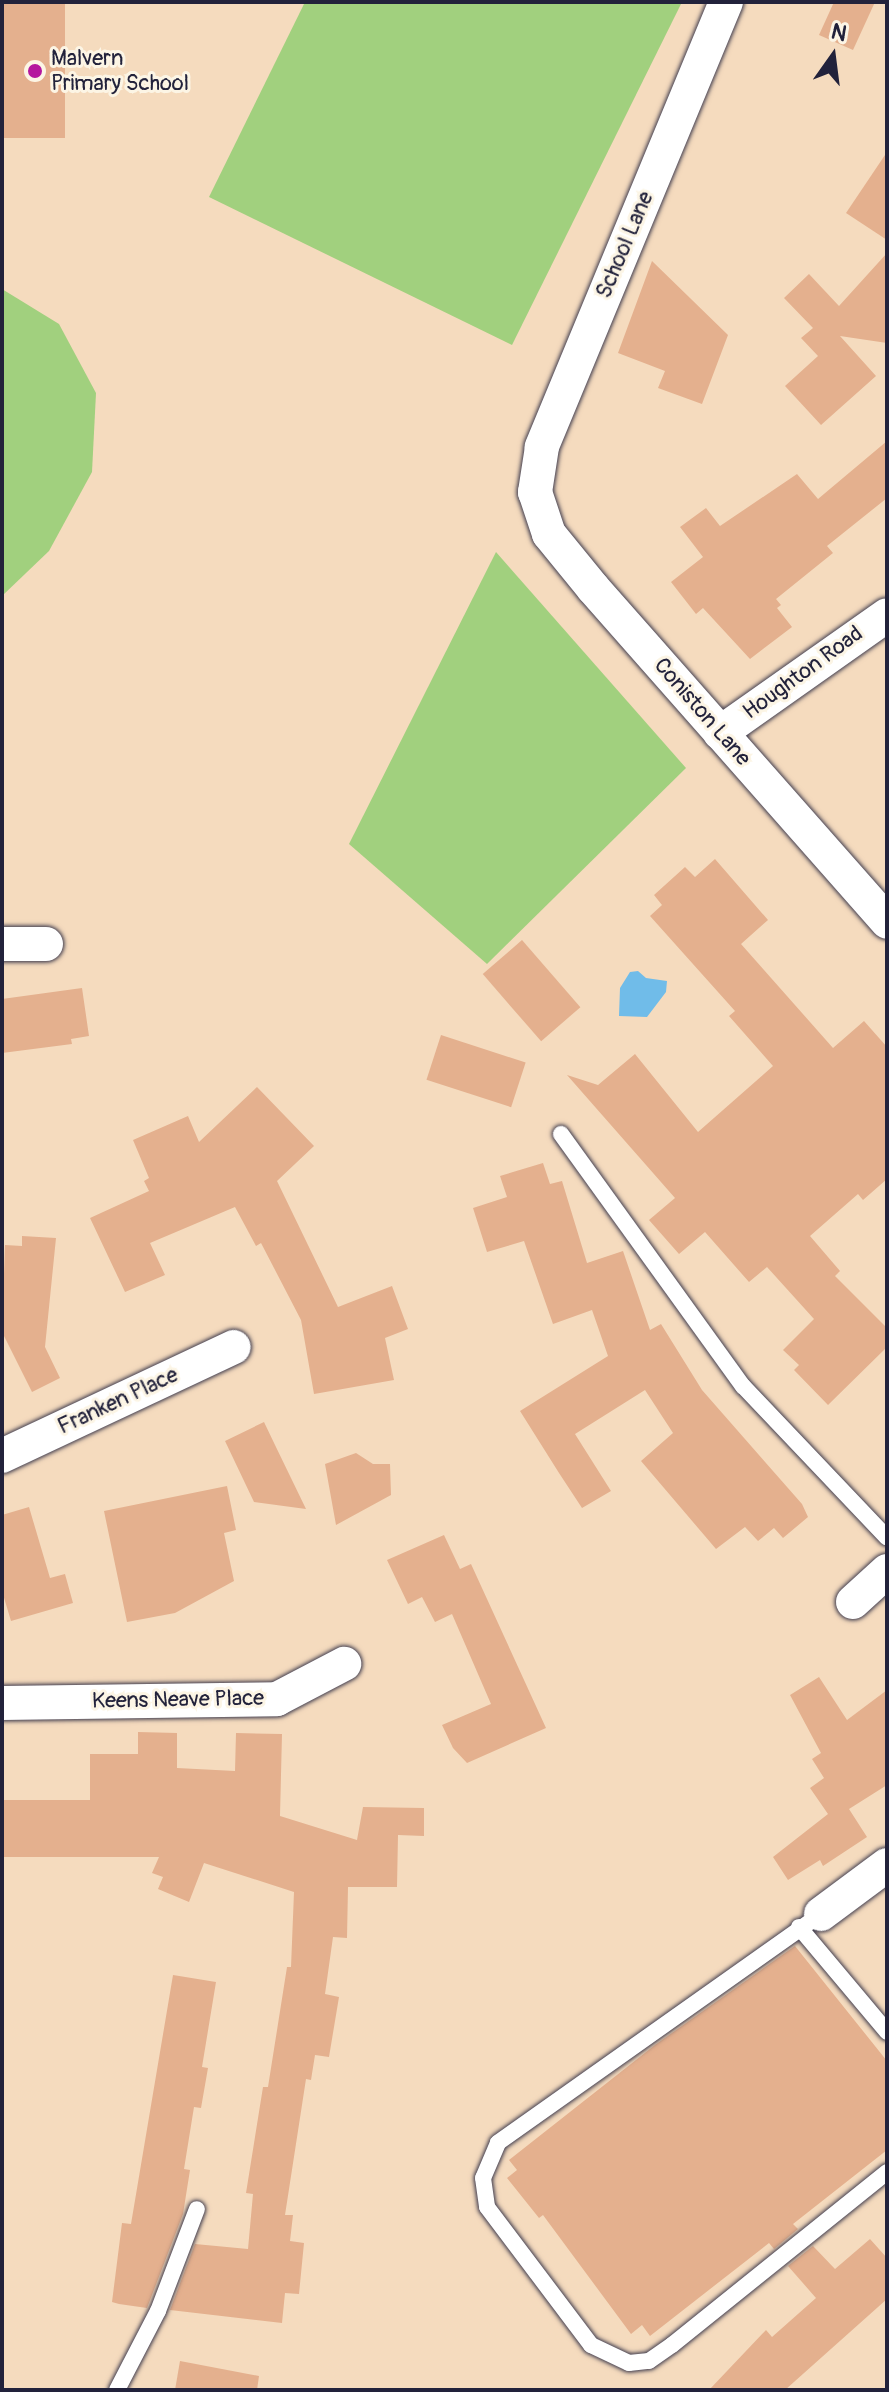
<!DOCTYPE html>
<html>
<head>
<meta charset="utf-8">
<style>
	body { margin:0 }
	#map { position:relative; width:889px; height:2392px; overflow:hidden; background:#f5dbbe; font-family:Pangolin,sans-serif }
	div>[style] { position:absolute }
	.green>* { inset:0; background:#a1d07e }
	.water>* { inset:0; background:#70bce9 }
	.building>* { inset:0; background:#e4b08e; transform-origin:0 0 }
	.roads { filter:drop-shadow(0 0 2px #423e4f) drop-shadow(0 0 2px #423e4f) }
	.service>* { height:16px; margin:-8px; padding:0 8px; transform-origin:8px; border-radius:8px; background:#fff }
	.minor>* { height:34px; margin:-17px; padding:0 17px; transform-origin:17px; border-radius:17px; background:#fff }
	.dots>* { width:22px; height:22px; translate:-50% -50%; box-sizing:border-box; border:4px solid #fcf5e5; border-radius:50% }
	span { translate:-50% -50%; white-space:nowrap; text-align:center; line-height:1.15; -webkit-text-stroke:6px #fcf5e5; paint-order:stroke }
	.poi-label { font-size:22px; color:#22223b }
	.left { translate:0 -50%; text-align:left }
	.street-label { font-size:22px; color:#22223b }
	.frame { position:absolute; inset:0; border:4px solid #22223b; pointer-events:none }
	.north { position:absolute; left:793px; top:16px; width:80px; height:80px; -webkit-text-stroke:6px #fcf5e5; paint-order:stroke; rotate:14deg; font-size:22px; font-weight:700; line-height:32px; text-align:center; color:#22223b }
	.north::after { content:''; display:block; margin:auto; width:28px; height:36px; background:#22223b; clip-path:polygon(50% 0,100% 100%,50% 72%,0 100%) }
</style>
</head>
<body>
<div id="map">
	<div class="green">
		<div style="clip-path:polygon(305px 2px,682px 2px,512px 345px,209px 197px)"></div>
		<div style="clip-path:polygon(2px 289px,59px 324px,96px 393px,92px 472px,49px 551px,2px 596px)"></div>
		<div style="clip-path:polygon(496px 552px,686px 768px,487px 964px,349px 844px)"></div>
	</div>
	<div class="water">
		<div style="clip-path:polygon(638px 971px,646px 978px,667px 981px,666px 992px,647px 1017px,619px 1016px,620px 988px,630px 972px)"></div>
	</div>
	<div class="building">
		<div style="left:2px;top:2px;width:63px;height:136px"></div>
		<div style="clip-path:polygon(834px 2px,875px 2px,853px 50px,819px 35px)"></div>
		<div style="clip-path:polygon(887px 152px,887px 240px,846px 213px)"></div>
		<div style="clip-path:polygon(887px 253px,887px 343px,840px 336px,876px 376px,821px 425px,785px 386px,818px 356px,801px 338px,813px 328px,784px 298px,809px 274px,839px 306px)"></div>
		<div style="clip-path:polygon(652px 261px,728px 335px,702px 404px,658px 388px,665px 371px,618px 353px)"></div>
		<div style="clip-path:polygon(887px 441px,887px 498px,827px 546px,833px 553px,776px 599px,781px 605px,777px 608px,792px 627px,750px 659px,703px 608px,696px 614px,671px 582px,703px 557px,680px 527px,706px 508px,720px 526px,797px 474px,818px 499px)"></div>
		<div style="clip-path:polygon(715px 859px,768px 920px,741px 944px,833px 1048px,864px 1021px,887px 1047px,887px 1179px,863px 1200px,858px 1194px,810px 1236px,840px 1271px,835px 1276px,887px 1328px,887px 1347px,828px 1405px,794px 1370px,799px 1365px,783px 1350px,814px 1319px,767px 1267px,749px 1282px,705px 1232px,679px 1254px,649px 1220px,675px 1198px,567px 1075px,598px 1085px,635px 1054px,698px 1132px,773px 1066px,729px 1016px,735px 1011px,650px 916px,662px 905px,654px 895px,685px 867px,695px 877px)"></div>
		<div style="left:522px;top:940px;width:89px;height:52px;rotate:49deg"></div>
		<div style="clip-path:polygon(82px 988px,89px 1036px,71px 1039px,72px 1044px,2px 1053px,2px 999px)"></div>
		<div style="left:441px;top:1035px;width:89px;height:47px;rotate:18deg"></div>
		<div style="clip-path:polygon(257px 1087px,314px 1146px,277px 1181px,338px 1307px,392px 1286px,408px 1329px,385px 1338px,394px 1380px,314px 1394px,301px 1320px,261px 1243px,256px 1246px,235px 1207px,150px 1243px,165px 1275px,125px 1292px,90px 1218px,149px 1191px,144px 1181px,149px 1178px,133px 1140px,188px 1116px,199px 1142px)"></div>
		<div style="clip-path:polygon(543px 1163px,550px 1184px,562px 1181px,587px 1263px,623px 1251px,650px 1330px,661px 1324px,702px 1390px,802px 1504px,808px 1517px,783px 1538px,774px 1528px,758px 1541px,745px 1527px,716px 1549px,641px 1461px,673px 1433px,645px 1390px,575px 1434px,611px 1491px,582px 1508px,559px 1473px,520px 1411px,608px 1356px,592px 1310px,553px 1324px,524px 1241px,487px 1252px,473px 1208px,507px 1197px,500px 1176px)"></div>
		<div style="clip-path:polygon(22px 1236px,56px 1238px,45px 1347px,60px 1378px,32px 1392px,2px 1332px,5px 1245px,22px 1246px)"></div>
		<div style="clip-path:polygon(264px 1422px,275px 1445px,306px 1509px,254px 1502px,225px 1441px)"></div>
		<div style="clip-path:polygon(356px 1453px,373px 1464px,390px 1464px,391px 1495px,336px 1525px,325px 1464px)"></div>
		<div style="clip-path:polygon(227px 1486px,236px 1530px,224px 1533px,234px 1581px,175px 1613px,127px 1622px,104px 1511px)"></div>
		<div style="clip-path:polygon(29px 1507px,50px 1578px,65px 1574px,73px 1603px,11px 1621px,2px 1591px,2px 1515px)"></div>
		<div style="clip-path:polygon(444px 1535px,460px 1569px,471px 1564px,546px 1728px,467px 1763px,453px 1748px,442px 1725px,491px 1704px,452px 1614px,435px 1622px,422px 1597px,408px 1604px,387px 1560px)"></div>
		<div style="clip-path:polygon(819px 1677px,847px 1720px,887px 1690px,887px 1785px,849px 1809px,867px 1837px,823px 1866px,820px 1860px,788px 1880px,773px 1857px,828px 1814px,810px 1788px,824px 1778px,812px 1759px,821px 1753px,790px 1695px)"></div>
		<div style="clip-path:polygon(138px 1732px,177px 1733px,177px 1768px,235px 1771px,236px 1733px,282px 1734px,280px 1816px,357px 1840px,363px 1807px,424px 1808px,424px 1836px,398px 1835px,397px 1887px,348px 1887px,347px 1938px,333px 1937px,325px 1994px,339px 1997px,329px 2057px,315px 2055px,311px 2080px,306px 2079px,285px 2215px,293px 2215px,290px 2241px,304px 2243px,299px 2294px,285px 2293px,282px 2323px,170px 2310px,195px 2244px,248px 2249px,253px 2194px,246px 2193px,263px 2087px,268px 2087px,287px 1967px,291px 1967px,294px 1892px,204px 1863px,189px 1902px,158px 1889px,163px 1877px,152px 1873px,159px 1857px,2px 1857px,2px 1800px,90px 1800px,90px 1754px,138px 1754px)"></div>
		<div style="clip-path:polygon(795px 1946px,887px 2061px,887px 2150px,793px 2224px,798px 2229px,774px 2249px,769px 2243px,650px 2336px,642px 2325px,631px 2334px,543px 2215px,539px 2218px,507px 2178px,517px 2170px,509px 2160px,655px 2045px)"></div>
		<div style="clip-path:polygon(173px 1975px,216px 1982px,202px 2067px,208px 2068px,201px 2108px,194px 2107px,184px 2169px,190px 2170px,183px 2214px,147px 2308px,119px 2304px,112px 2302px,122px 2223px,131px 2224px)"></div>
		<div style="clip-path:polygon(870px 2239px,887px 2258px,887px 2299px,785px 2390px,709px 2390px,766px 2330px,772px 2337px,816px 2298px,788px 2266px,813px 2246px,835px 2269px)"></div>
		<div style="clip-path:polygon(180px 2361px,259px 2376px,257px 2390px,175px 2390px)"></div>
	</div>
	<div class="roads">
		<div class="service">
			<div style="left:561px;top:1134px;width:311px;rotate:54.2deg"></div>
			<div style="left:743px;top:1386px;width:209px;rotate:46.5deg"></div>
			<div style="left:821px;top:1914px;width:396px;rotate:144.7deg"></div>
			<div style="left:498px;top:2143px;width:38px;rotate:113deg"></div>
			<div style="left:483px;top:2178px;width:29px;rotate:82deg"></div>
			<div style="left:487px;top:2207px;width:173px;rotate:53deg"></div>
			<div style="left:591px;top:2345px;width:42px;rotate:25.3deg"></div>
			<div style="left:629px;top:2363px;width:20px;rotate:-6deg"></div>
			<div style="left:649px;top:2361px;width:28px;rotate:-35deg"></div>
			<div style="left:672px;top:2345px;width:276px;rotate:-38.8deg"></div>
			<div style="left:799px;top:1927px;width:137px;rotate:50deg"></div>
			<div style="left:117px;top:2390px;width:89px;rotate:-62.6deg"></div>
			<div style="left:158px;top:2311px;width:109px;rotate:-69.1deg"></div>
		</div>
		<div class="minor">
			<div style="left:726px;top:2px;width:482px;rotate:112.5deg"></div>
			<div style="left:542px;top:447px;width:46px;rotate:98.8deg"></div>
			<div style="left:535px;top:492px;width:44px;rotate:71.6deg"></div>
			<div style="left:549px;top:534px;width:70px;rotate:50.8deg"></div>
			<div style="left:593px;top:588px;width:445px;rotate:48.6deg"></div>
			<div style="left:720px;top:733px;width:204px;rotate:-35.2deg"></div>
			<div style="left:2px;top:944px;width:44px"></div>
			<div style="left:2px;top:1456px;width:256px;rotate:-25.2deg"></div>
			<div style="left:853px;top:1602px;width:46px;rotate:-42.4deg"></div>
			<div style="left:2px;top:1703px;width:275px;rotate:-0.8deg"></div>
			<div style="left:277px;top:1699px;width:76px;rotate:-27.6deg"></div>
			<div style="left:821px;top:1914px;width:82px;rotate:-36.6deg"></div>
		</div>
	</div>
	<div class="dots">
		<div style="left:35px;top:71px;background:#b5179e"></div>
	</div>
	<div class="poi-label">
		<span class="left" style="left:51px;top:71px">Malvern<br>Primary School</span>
	</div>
	<div class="street-label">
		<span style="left:625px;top:245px;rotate:-67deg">School Lane</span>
		<span style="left:803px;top:673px;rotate:-36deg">Houghton Road</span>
		<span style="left:702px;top:712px;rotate:49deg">Coniston Lane</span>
		<span style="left:118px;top:1401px;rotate:-25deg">Franken Place</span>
		<span style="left:178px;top:1700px;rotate:-1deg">Keens Neave Place</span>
	</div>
	<div class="frame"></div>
	<div class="north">N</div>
</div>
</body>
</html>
